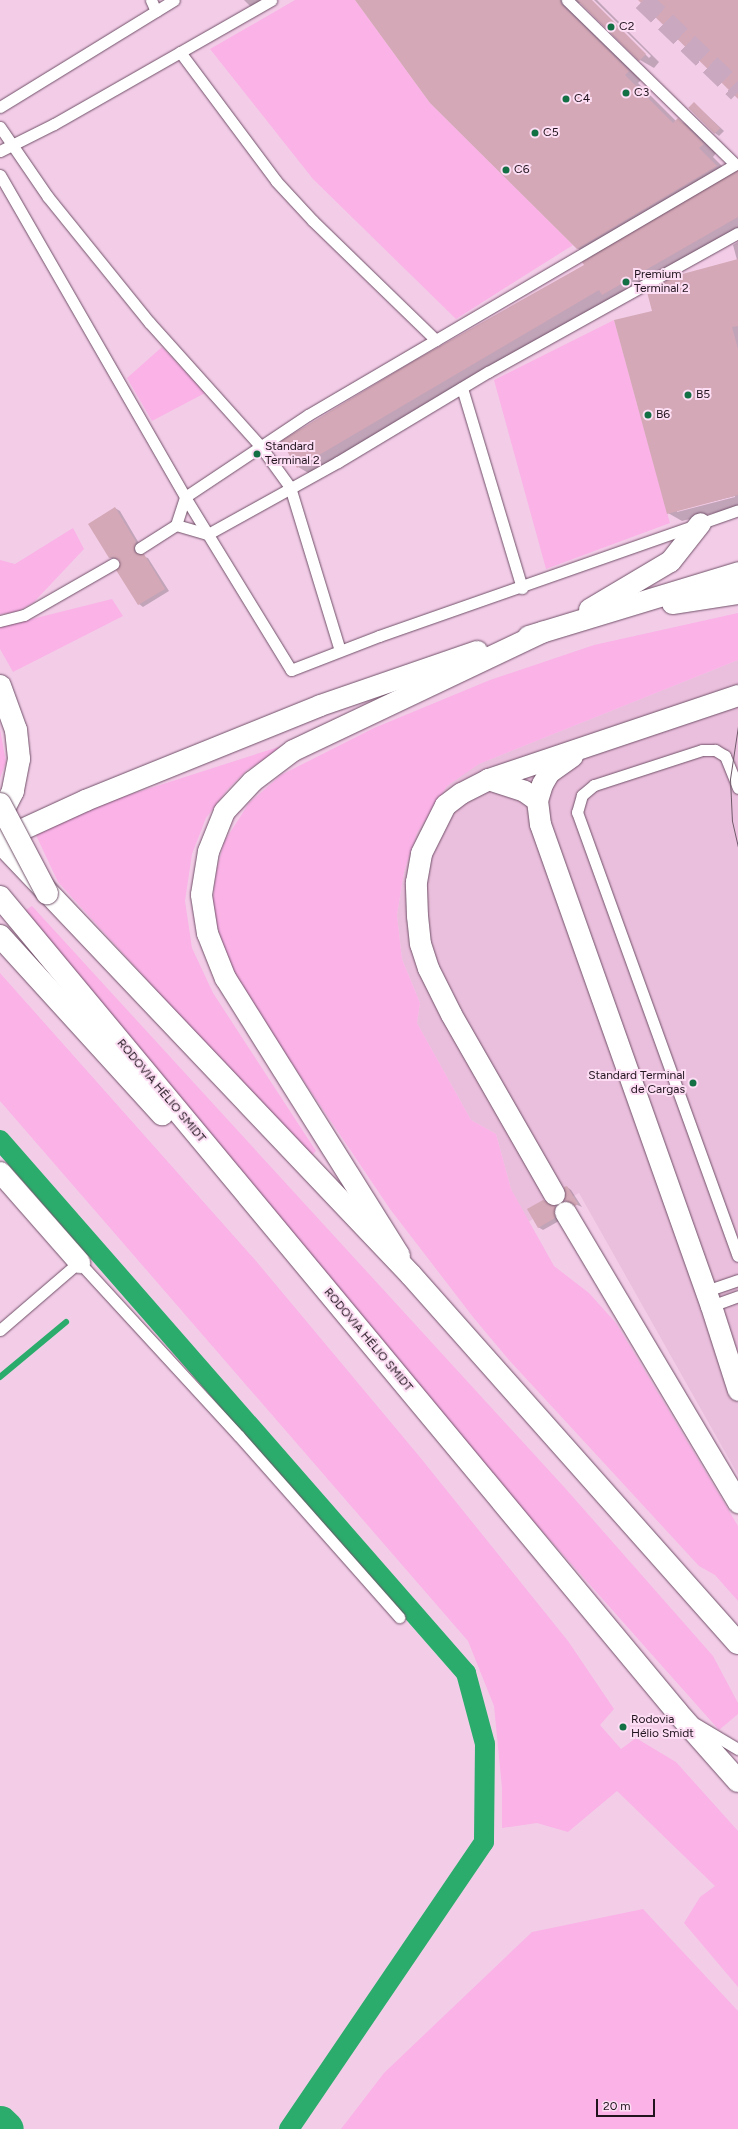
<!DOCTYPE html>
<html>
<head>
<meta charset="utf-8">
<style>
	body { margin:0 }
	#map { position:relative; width:738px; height:2129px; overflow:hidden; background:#f3cde8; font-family:Figtree,sans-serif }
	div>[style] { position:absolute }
	.built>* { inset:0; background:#eabfdd }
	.green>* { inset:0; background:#fab2e7 }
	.shadow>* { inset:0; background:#0003 }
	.stream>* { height:6px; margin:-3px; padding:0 3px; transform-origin:3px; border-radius:3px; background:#2bac6c }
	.canal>* { height:20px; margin:-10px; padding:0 10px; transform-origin:10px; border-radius:10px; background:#2bac6c }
	.river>* { height:35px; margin:-17.5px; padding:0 17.5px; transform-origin:17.5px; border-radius:17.5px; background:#2bac6c }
	.building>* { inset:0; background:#d4a8b6; transform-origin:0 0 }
	.street-tunnel>* { height:21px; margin-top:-10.5px; transform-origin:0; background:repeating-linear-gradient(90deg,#c9a8c0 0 21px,transparent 0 31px) }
	.roads { filter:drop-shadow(0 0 1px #705068) drop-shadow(0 0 1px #705068) }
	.lane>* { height:11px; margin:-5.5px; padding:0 5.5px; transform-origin:5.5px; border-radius:5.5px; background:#fff }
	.street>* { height:21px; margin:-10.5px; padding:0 10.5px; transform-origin:10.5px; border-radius:10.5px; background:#fff }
	.primary>* { height:22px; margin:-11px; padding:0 11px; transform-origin:11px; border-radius:11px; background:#fff }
	.tram>* { height:1px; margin:-0.5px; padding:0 0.5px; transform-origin:0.5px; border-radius:0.5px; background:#6f5969 }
	.bridges { filter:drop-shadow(0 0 1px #705068) drop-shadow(0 0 1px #705068) }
	.primary-bridge>* { height:22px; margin:-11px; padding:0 11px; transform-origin:11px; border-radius:11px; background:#fff }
	.dots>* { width:11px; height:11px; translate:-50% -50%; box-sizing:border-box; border:2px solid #fcddf3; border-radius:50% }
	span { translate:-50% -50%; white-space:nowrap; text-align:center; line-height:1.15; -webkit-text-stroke:4px #fcddf3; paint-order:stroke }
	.poi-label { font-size:12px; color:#21141e }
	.left { translate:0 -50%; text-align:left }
	.right { translate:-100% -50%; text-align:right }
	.street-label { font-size:12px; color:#21141e }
	.scale { position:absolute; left:596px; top:2099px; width:59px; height:18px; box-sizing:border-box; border:2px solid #21141e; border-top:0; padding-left:5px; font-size:12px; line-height:14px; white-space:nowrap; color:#21141e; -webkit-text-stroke:3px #fcddf3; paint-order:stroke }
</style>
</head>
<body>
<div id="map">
	<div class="built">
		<div style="clip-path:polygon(738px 660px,738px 1475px,579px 1193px,528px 1222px,511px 1189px,496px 1134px,471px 1120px,417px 1023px,420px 1003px,402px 959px,397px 915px,404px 872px,417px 833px,447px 786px,463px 774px,479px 764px)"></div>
	</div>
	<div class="green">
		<div style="clip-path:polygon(295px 0,355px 0,430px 103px,573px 245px,456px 319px,313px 179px,210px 49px)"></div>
		<div style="clip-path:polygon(614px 320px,670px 523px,546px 569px,494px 380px)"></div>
		<div style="clip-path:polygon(162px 347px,205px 393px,152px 421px,127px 378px)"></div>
		<div style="clip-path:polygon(73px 528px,84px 549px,34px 602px,17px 612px,0 614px,0 560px,15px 564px)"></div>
		<div style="clip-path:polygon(112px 599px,123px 616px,13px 672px,0 649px,0 627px)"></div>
		<div style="clip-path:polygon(738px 613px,738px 660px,479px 764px,447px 786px,417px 833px,404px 872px,397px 915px,402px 959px,420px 1003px,417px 1023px,471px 1120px,496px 1134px,511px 1189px,554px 1266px,589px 1293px,616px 1323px,738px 1526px,738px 1601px,715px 1575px,699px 1566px,509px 1360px,473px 1317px,390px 1209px,243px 991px,223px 947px,212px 907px,216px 873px,224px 842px,249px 803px,281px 775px,374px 728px,490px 680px,594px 645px)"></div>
		<div style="clip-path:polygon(0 729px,6px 762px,0 778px)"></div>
		<div style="clip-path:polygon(294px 742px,247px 770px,227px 790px,206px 818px,192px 854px,185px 901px,192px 948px,213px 993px,316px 1151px,309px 1158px,58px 882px,35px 833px,79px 811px)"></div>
		<div style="clip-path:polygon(32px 906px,565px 1488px,713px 1656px,738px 1703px,738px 1714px,719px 1730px,502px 1486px,24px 911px)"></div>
		<div style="clip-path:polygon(0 973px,256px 1261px,419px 1456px,568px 1641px,614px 1709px,600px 1725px,621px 1749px,636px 1738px,676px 1762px,738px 1831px,738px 1987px,684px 1923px,700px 1897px,715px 1886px,617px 1791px,568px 1832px,537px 1823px,502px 1828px,502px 1788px,494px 1706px,468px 1641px,0 1101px)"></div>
		<div style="clip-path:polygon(643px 1909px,738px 2011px,738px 2129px,341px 2129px,384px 2073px,532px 1932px)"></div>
	</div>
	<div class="shadow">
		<div style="clip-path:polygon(244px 0,266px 0,252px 8px)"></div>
		<div style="clip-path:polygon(356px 0,591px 0,649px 58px,651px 56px,594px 0,597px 0,659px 62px,654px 68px,640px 60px,581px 3px,575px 3px,642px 79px,638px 83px,676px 121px,678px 120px,692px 127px,717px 152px,713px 157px,731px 175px,738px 170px,738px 235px,312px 475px,298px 467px,585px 266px,592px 257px,577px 248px)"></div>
		<div style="clip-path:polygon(694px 103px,724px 131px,719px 136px,715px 133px)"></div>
		<div style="clip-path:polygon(evenodd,738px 242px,738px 507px,682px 521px,668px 513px,653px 312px,737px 260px,733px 245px,738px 242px,735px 496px,735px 497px,677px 512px,677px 510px,735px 496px)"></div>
		<div style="clip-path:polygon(115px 508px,120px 511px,140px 545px,138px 555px,148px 558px,169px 591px,143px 607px,139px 604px,119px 559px,110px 558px)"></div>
		<div style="clip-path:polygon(567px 1187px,571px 1190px,582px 1207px,565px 1200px)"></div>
		<div style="clip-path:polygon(543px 1201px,559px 1209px,559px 1221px,543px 1230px,538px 1227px)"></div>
	</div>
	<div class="stream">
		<div style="left:0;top:1377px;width:86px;rotate:-39.8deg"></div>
	</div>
	<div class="canal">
		<div style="left:0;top:1140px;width:708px;rotate:48.84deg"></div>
		<div style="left:466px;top:1673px;width:73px;rotate:75deg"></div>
		<div style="left:485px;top:1744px;width:98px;rotate:90.6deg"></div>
		<div style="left:484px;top:1842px;width:347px;rotate:124.2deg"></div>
	</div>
	<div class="river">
		<div style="left:0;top:2123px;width:8px;rotate:45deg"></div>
	</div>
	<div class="building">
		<div style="clip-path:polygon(355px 0,560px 0,562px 5px,629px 71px,625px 75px,673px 123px,678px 118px,704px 144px,699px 148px,717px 166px,577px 249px,430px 103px)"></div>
		<div style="clip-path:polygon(577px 0,592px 0,646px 54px,639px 61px)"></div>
		<div style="clip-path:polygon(638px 0,738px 0,738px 99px)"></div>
		<div style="left:694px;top:102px;width:37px;height:8px;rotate:45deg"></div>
		<div style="clip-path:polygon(738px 170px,738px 217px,602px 295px,599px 290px,297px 468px,281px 441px,410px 363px,584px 265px,582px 262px)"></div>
		<div style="clip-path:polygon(738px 259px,738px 326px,732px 327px,738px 349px,738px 495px,667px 514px,614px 320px,652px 311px,647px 292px,675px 276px)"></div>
		<div style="clip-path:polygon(115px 507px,136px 542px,134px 551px,137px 554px,144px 554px,165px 589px,138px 605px,116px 570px,120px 564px,119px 560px,113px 557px,109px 558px,88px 524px)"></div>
		<div style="clip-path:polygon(567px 1186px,578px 1204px,575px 1206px,564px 1200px,564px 1187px)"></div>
		<div style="clip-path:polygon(543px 1200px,555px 1206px,555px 1218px,538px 1228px,527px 1209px)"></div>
	</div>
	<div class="street-tunnel">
		<div style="left:643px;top:0;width:132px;rotate:43.8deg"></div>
	</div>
	<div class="roads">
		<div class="lane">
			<div style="left:151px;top:0;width:12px;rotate:66deg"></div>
			<div style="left:180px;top:52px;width:161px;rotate:53.3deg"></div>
			<div style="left:276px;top:181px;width:54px;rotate:47.2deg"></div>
			<div style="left:313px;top:221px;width:171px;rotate:44.1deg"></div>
			<div style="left:0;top:107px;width:204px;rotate:-31.6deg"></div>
			<div style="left:0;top:127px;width:85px;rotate:55.6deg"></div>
			<div style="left:48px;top:197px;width:161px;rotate:51.1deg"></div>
			<div style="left:149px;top:322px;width:168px;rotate:48.1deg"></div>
			<div style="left:261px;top:447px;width:49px;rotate:54.1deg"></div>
			<div style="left:290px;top:487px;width:171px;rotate:73deg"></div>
			<div style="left:0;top:151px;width:60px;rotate:-26.6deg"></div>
			<div style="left:54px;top:124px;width:250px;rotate:-29.7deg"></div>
			<div style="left:0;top:175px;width:371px;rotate:60.1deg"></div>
			<div style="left:185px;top:497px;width:203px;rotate:58.5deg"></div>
			<div style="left:291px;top:670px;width:94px;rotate:-21.1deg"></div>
			<div style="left:379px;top:636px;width:380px;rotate:-19.3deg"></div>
			<div style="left:462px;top:388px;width:209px;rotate:73.3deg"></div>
			<div style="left:176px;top:525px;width:33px;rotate:16deg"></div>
			<div style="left:208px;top:534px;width:149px;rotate:-29deg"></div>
			<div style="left:338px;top:462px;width:175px;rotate:-31deg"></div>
			<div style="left:488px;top:372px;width:286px;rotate:-29.1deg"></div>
			<div style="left:140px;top:548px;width:43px;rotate:-32.6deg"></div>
			<div style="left:176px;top:525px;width:29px;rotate:-72deg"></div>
			<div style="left:185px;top:497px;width:148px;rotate:-33.7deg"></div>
			<div style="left:308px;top:415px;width:495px;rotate:-30.4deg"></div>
			<div style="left:735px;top:164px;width:235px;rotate:-135.7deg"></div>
			<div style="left:0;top:621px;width:25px;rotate:-14deg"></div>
			<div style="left:24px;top:615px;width:103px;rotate:-29.8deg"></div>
			<div style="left:738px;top:788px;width:35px;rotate:-112deg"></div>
			<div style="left:725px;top:756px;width:12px;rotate:-149deg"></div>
			<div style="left:715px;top:750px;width:13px;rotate:180deg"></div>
			<div style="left:702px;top:750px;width:114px;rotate:162deg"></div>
			<div style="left:594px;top:785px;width:16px;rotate:140deg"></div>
			<div style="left:582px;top:795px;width:18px;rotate:106deg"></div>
			<div style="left:577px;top:812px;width:472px;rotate:70.1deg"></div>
			<div style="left:706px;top:1291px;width:34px;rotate:-19deg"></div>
			<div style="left:711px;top:1306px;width:29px;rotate:-20deg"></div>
			<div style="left:0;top:1330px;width:104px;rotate:-40.7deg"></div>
			<div style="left:79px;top:1262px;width:236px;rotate:47.4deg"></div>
			<div style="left:239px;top:1436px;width:242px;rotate:48.5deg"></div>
			<div style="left:696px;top:1724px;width:49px;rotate:30.8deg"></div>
		</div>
		<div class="street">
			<div style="left:672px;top:603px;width:67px;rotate:-8.6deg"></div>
			<div style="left:589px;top:609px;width:94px;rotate:-30.7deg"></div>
			<div style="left:670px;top:561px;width:48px;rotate:-51.7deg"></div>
			<div style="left:528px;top:636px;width:220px;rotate:-16.9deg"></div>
			<div style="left:572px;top:756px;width:28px;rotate:145deg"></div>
			<div style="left:549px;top:772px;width:14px;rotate:120deg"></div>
			<div style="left:542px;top:784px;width:17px;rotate:107deg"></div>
			<div style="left:537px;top:800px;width:24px;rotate:83deg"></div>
			<div style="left:540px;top:824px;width:511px;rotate:70.47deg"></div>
			<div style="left:711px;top:1306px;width:88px;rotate:72.2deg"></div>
			<div style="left:488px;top:779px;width:38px;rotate:18deg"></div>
			<div style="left:524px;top:791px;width:16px;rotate:35deg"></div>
			<div style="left:0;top:839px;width:94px;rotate:-24.6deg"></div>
			<div style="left:85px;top:800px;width:253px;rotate:-22deg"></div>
			<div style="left:320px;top:705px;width:166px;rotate:-19deg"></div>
			<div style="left:0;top:1172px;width:120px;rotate:48.7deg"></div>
			<div style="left:554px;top:1194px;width:207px;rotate:-119.8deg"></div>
			<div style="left:451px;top:1014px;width:51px;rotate:-116.6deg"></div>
			<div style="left:428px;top:968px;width:25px;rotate:-108deg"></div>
			<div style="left:420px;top:944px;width:28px;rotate:-96deg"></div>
			<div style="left:417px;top:916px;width:34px;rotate:-92deg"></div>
			<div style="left:416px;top:882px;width:29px;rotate:-80deg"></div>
			<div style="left:421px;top:853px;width:54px;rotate:-63.4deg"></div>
			<div style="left:445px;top:805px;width:20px;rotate:-37deg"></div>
			<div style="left:461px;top:793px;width:30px;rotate:-27deg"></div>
			<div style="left:488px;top:779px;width:264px;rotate:-18.6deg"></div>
			<div style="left:565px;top:1212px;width:338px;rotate:59.2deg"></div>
			<div style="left:399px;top:1255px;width:327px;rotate:-122.1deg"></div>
			<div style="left:225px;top:978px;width:48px;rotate:-111.8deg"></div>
			<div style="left:207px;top:933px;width:39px;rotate:-99deg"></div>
			<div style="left:201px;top:894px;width:44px;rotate:-80.8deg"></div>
			<div style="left:208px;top:851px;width:43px;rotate:-68.2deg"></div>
			<div style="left:224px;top:811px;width:41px;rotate:-47deg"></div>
			<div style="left:252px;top:781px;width:51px;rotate:-37.1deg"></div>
			<div style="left:293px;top:750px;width:276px;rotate:-25.4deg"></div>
		</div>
		<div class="primary">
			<div style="left:0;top:686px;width:47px;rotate:70deg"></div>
			<div style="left:16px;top:730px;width:29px;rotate:84deg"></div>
			<div style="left:19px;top:759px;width:33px;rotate:101deg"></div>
			<div style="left:13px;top:791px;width:28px;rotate:117deg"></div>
			<div style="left:0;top:842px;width:597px;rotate:46.49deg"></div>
			<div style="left:411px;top:1275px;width:492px;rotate:48.4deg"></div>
			<div style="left:0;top:897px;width:1060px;rotate:50.28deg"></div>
			<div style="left:677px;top:1712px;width:92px;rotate:48.5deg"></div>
			<div style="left:0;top:936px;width:241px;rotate:47.7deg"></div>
		</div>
	</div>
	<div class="tram">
		<div style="left:738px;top:726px;width:54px;rotate:98.6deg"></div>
		<div style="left:730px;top:779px;width:42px;rotate:87.3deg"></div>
		<div style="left:732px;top:821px;width:26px;rotate:77deg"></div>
	</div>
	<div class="bridges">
		<div class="primary-bridge">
			<div style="left:0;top:804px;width:101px;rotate:62.2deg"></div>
		</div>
	</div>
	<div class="dots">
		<div style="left:611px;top:27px;background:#136f44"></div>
		<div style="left:626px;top:93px;background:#136f44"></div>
		<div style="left:566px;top:99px;background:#136f44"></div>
		<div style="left:535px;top:133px;background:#136f44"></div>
		<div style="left:506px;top:170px;background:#136f44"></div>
		<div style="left:626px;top:282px;background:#136f44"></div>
		<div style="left:688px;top:395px;background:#136f44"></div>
		<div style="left:648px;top:415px;background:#136f44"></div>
		<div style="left:257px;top:454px;background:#136f44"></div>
		<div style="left:693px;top:1083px;background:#136f44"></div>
		<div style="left:623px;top:1727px;background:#136f44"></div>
	</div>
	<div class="poi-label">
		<span class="left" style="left:619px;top:27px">C2</span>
		<span class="left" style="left:634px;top:93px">C3</span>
		<span class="left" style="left:574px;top:99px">C4</span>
		<span class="left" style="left:543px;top:133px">C5</span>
		<span class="left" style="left:514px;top:170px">C6</span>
		<span class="left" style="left:634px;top:282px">Premium<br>Terminal 2</span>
		<span class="left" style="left:696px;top:395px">B5</span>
		<span class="left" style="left:656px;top:415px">B6</span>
		<span class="left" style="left:265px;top:454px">Standard<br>Terminal 2</span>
		<span class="right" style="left:685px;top:1083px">Standard Terminal<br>de Cargas</span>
		<span class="left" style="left:631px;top:1727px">Rodovia<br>Hélio Smidt</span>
	</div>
	<div class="street-label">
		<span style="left:161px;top:1091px;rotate:50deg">RODOVIA HÉLIO SMIDT</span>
		<span style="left:368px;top:1340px;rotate:50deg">RODOVIA HÉLIO SMIDT</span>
	</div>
	<div class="scale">20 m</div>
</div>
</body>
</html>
